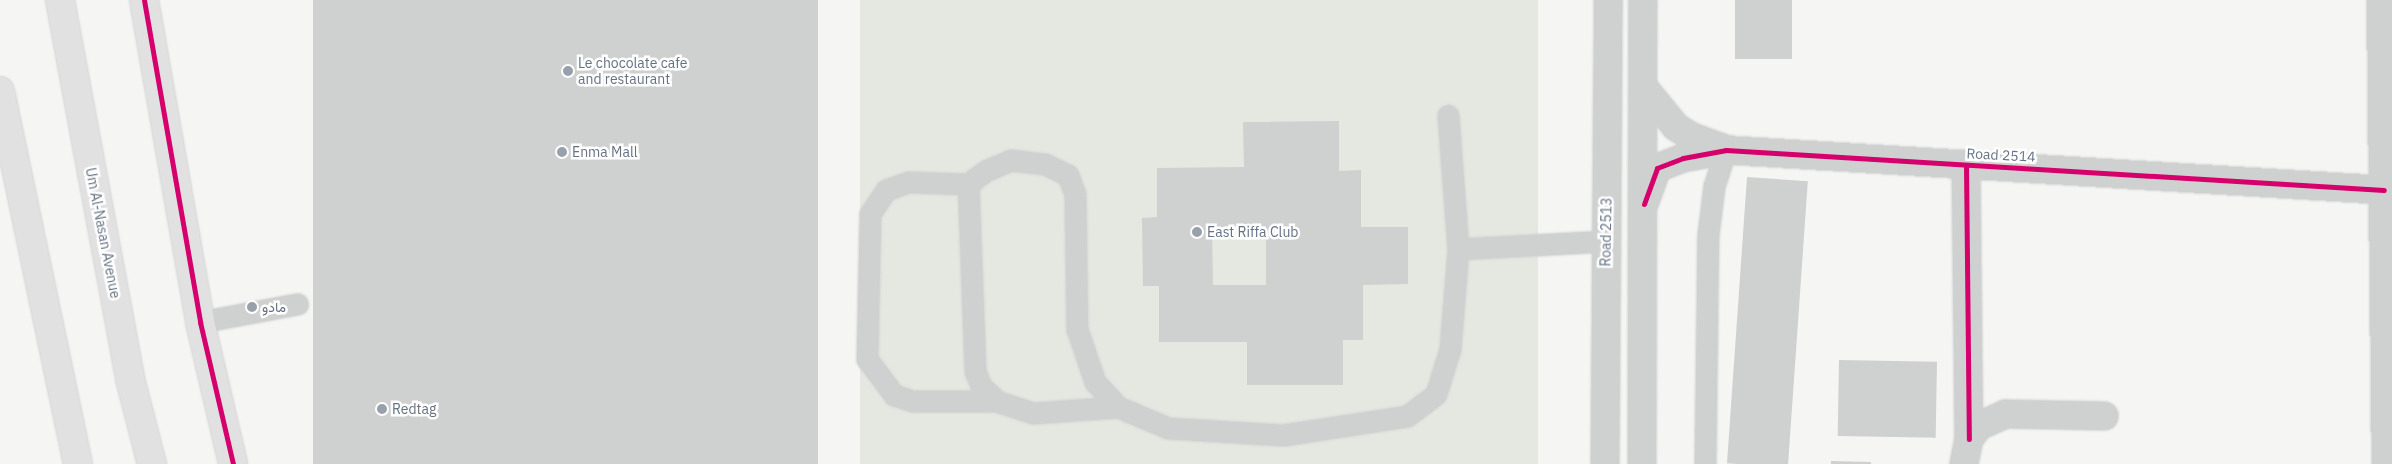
<!DOCTYPE html>
<html>
<head>
<meta charset="utf-8">
<style>
	body { margin:0 }
	#map { position:relative; width:2392px; height:464px; overflow:hidden; background:#f5f5f3; font-family:"IBM Plex Sans",Vazirmatn,sans-serif }
	div>[style] { position:absolute }
	.green>* { inset:0; background:#e4e8e1; transform-origin:0 0 }
	.building>* { inset:0; background:#cfd0d0; transform-origin:0 0 }
	.roads { filter:drop-shadow(0 0 1px #d0d2d2) drop-shadow(0 0 1px #d0d2d2) }
	.lane>* { height:21px; margin:-10.5px; padding:0 10.5px; transform-origin:10.5px; border-radius:10.5px; background:#cfd0d0 }
	.street>* { height:28px; margin:-14px; padding:0 14px; transform-origin:14px; border-radius:14px; background:#cfd0d0 }
	.secondary>* { height:28px; margin:-14px; padding:0 14px; transform-origin:14px; border-radius:14px; background:#e1e1e2 }
	.cycleway>* { height:5px; margin:-2.5px; padding:0 2.5px; transform-origin:2.5px; border-radius:2.5px; background:#d6006c }
	.dots>* { width:14px; height:14px; translate:-50% -50%; box-sizing:border-box; border:2px solid #fff; border-radius:50% }
	span { translate:-50% -50%; white-space:nowrap; text-align:center; line-height:1.15; -webkit-text-stroke:5px #fff; paint-order:stroke }
	.poi-label { font-size:14px; color:#647284 }
	.left { translate:0 -50%; text-align:left }
	.street-label { font-size:14px; color:#647284 }
</style>
</head>
<body>
<div id="map">
	<div class="green">
		<div style="left:860px;top:0;width:678px;height:464px"></div>
	</div>
	<div class="building">
		<div style="left:313px;top:0;width:505px;height:464px"></div>
		<div style="left:1735px;top:0;width:57px;height:59px"></div>
		<div style="clip-path:polygon(evenodd,1339px 121px,1339px 171px,1361px 170px,1361px 227px,1408px 227px,1408px 284px,1363px 285px,1363px 340px,1343px 340px,1343px 385px,1247px 385px,1247px 342px,1159px 342px,1159px 286px,1143px 286px,1142px 218px,1157px 217px,1157px 168px,1244px 167px,1243px 122px,1339px 121px,1266px 226px,1266px 285px,1213px 285px,1212px 227px,1266px 226px)"></div>
		<div style="left:1747px;top:177px;width:61px;height:287px;rotate:4deg"></div>
		<div style="left:1839px;top:360px;width:98px;height:76px;rotate:1deg"></div>
		<div style="clip-path:polygon(1831px 461px,1871px 462px,1871px 464px,1831px 464px)"></div>
	</div>
	<div class="roads">
		<div class="lane">
			<div style="left:968px;top:184px;width:60px;rotate:-178.1deg"></div>
			<div style="left:908px;top:182px;width:23px;rotate:160deg"></div>
			<div style="left:886px;top:190px;width:29px;rotate:124deg"></div>
			<div style="left:870px;top:214px;width:145px;rotate:91.2deg"></div>
			<div style="left:867px;top:359px;width:45px;rotate:53.1deg"></div>
			<div style="left:894px;top:395px;width:19px;rotate:18deg"></div>
			<div style="left:912px;top:401px;width:85px"></div>
			<div style="left:1458px;top:249px;width:148px;rotate:-3.1deg"></div>
			<div style="left:200px;top:322px;width:99px;rotate:-10.5deg"></div>
			<div style="left:1118px;top:407px;width:85px;rotate:176deg"></div>
			<div style="left:1033px;top:413px;width:38px;rotate:-162deg"></div>
			<div style="left:997px;top:401px;width:22px;rotate:-137deg"></div>
			<div style="left:981px;top:386px;width:16px;rotate:-112deg"></div>
			<div style="left:975px;top:371px;width:187px;rotate:-92.1deg"></div>
			<div style="left:968px;top:184px;width:21px;rotate:-37deg"></div>
			<div style="left:985px;top:171px;width:28px;rotate:-23deg"></div>
			<div style="left:1011px;top:160px;width:34px;rotate:7deg"></div>
			<div style="left:1045px;top:164px;width:25px;rotate:26deg"></div>
			<div style="left:1068px;top:175px;width:20px;rotate:70deg"></div>
			<div style="left:1075px;top:194px;width:135px;rotate:89.2deg"></div>
			<div style="left:1077px;top:329px;width:56px;rotate:71.2deg"></div>
			<div style="left:1095px;top:382px;width:34px;rotate:47deg"></div>
			<div style="left:1118px;top:407px;width:54px;rotate:22.8deg"></div>
			<div style="left:1168px;top:428px;width:115px;rotate:3.5deg"></div>
			<div style="left:1283px;top:435px;width:125px;rotate:-8.7deg"></div>
			<div style="left:1407px;top:416px;width:36px;rotate:-37deg"></div>
			<div style="left:1436px;top:394px;width:47px;rotate:-72.7deg"></div>
			<div style="left:1450px;top:349px;width:100px;rotate:-85.4deg"></div>
			<div style="left:1458px;top:249px;width:134px;rotate:-94.3deg"></div>
			<div style="left:1705px;top:464px;width:230px;rotate:-89.3deg"></div>
			<div style="left:1708px;top:234px;width:48px;rotate:-82.9deg"></div>
			<div style="left:1714px;top:186px;width:38px;rotate:-72deg"></div>
		</div>
		<div class="street">
			<div style="left:2381px;top:0;width:464px;rotate:89.4deg"></div>
			<div style="left:1644px;top:88px;width:50px;rotate:50.6deg"></div>
			<div style="left:1676px;top:127px;width:19px;rotate:32deg"></div>
			<div style="left:1692px;top:137px;width:35px;rotate:20deg"></div>
			<div style="left:1966px;top:165px;width:274px;rotate:89.4deg"></div>
			<div style="left:1644px;top:204px;width:38px;rotate:-70deg"></div>
			<div style="left:1657px;top:168px;width:28px;rotate:-21deg"></div>
			<div style="left:1683px;top:158px;width:44px;rotate:-10.5deg"></div>
			<div style="left:1726px;top:150px;width:659px;rotate:3.48deg"></div>
			<div style="left:1605px;top:464px;width:464px;rotate:-89.6deg"></div>
			<div style="left:1642px;top:464px;width:464px;rotate:-89.9deg"></div>
			<div style="left:1964px;top:464px;width:25px;rotate:-79deg"></div>
			<div style="left:1969px;top:439px;width:16px;rotate:-52deg"></div>
			<div style="left:1979px;top:426px;width:30px;rotate:-24deg"></div>
			<div style="left:2006px;top:414px;width:98px;rotate:1.2deg"></div>
		</div>
		<div class="secondary">
			<div style="left:60px;top:0;width:385px;rotate:79.5deg"></div>
			<div style="left:130px;top:379px;width:88px;rotate:75.5deg"></div>
			<div style="left:144px;top:0;width:327px;rotate:80.1deg"></div>
			<div style="left:200px;top:322px;width:146px;rotate:76.9deg"></div>
			<div style="left:0;top:91px;width:381px;rotate:78.2deg"></div>
		</div>
	</div>
	<div class="cycleway">
		<div style="left:144px;top:0;width:327px;rotate:80.1deg"></div>
		<div style="left:200px;top:322px;width:146px;rotate:76.9deg"></div>
		<div style="left:1966px;top:165px;width:274px;rotate:89.4deg"></div>
		<div style="left:1644px;top:204px;width:38px;rotate:-70deg"></div>
		<div style="left:1657px;top:168px;width:28px;rotate:-21deg"></div>
		<div style="left:1683px;top:158px;width:44px;rotate:-10.5deg"></div>
		<div style="left:1726px;top:150px;width:659px;rotate:3.48deg"></div>
	</div>
	<div class="dots">
		<div style="left:568px;top:71px;background:#97a0ab"></div>
		<div style="left:562px;top:152px;background:#97a0ab"></div>
		<div style="left:1197px;top:232px;background:#97a0ab"></div>
		<div style="left:252px;top:307px;background:#97a0ab"></div>
		<div style="left:382px;top:409px;background:#97a0ab"></div>
	</div>
	<div class="poi-label">
		<span class="left" style="left:578px;top:71px">Le chocolate cafe<br>and restaurant</span>
		<span class="left" style="left:572px;top:152px">Enma Mall</span>
		<span class="left" style="left:1207px;top:232px">East Riffa Club</span>
		<span class="left" style="left:262px;top:307px">مادو</span>
		<span class="left" style="left:392px;top:409px">Redtag</span>
	</div>
	<div class="street-label">
		<span style="left:2001px;top:155px;rotate:3deg">Road 2514</span>
		<span style="left:1606px;top:232px;rotate:-89deg">Road 2513</span>
		<span style="left:103px;top:233px;rotate:79deg">Um Al-Nasan Avenue</span>
	</div>
</div>
</body>
</html>
